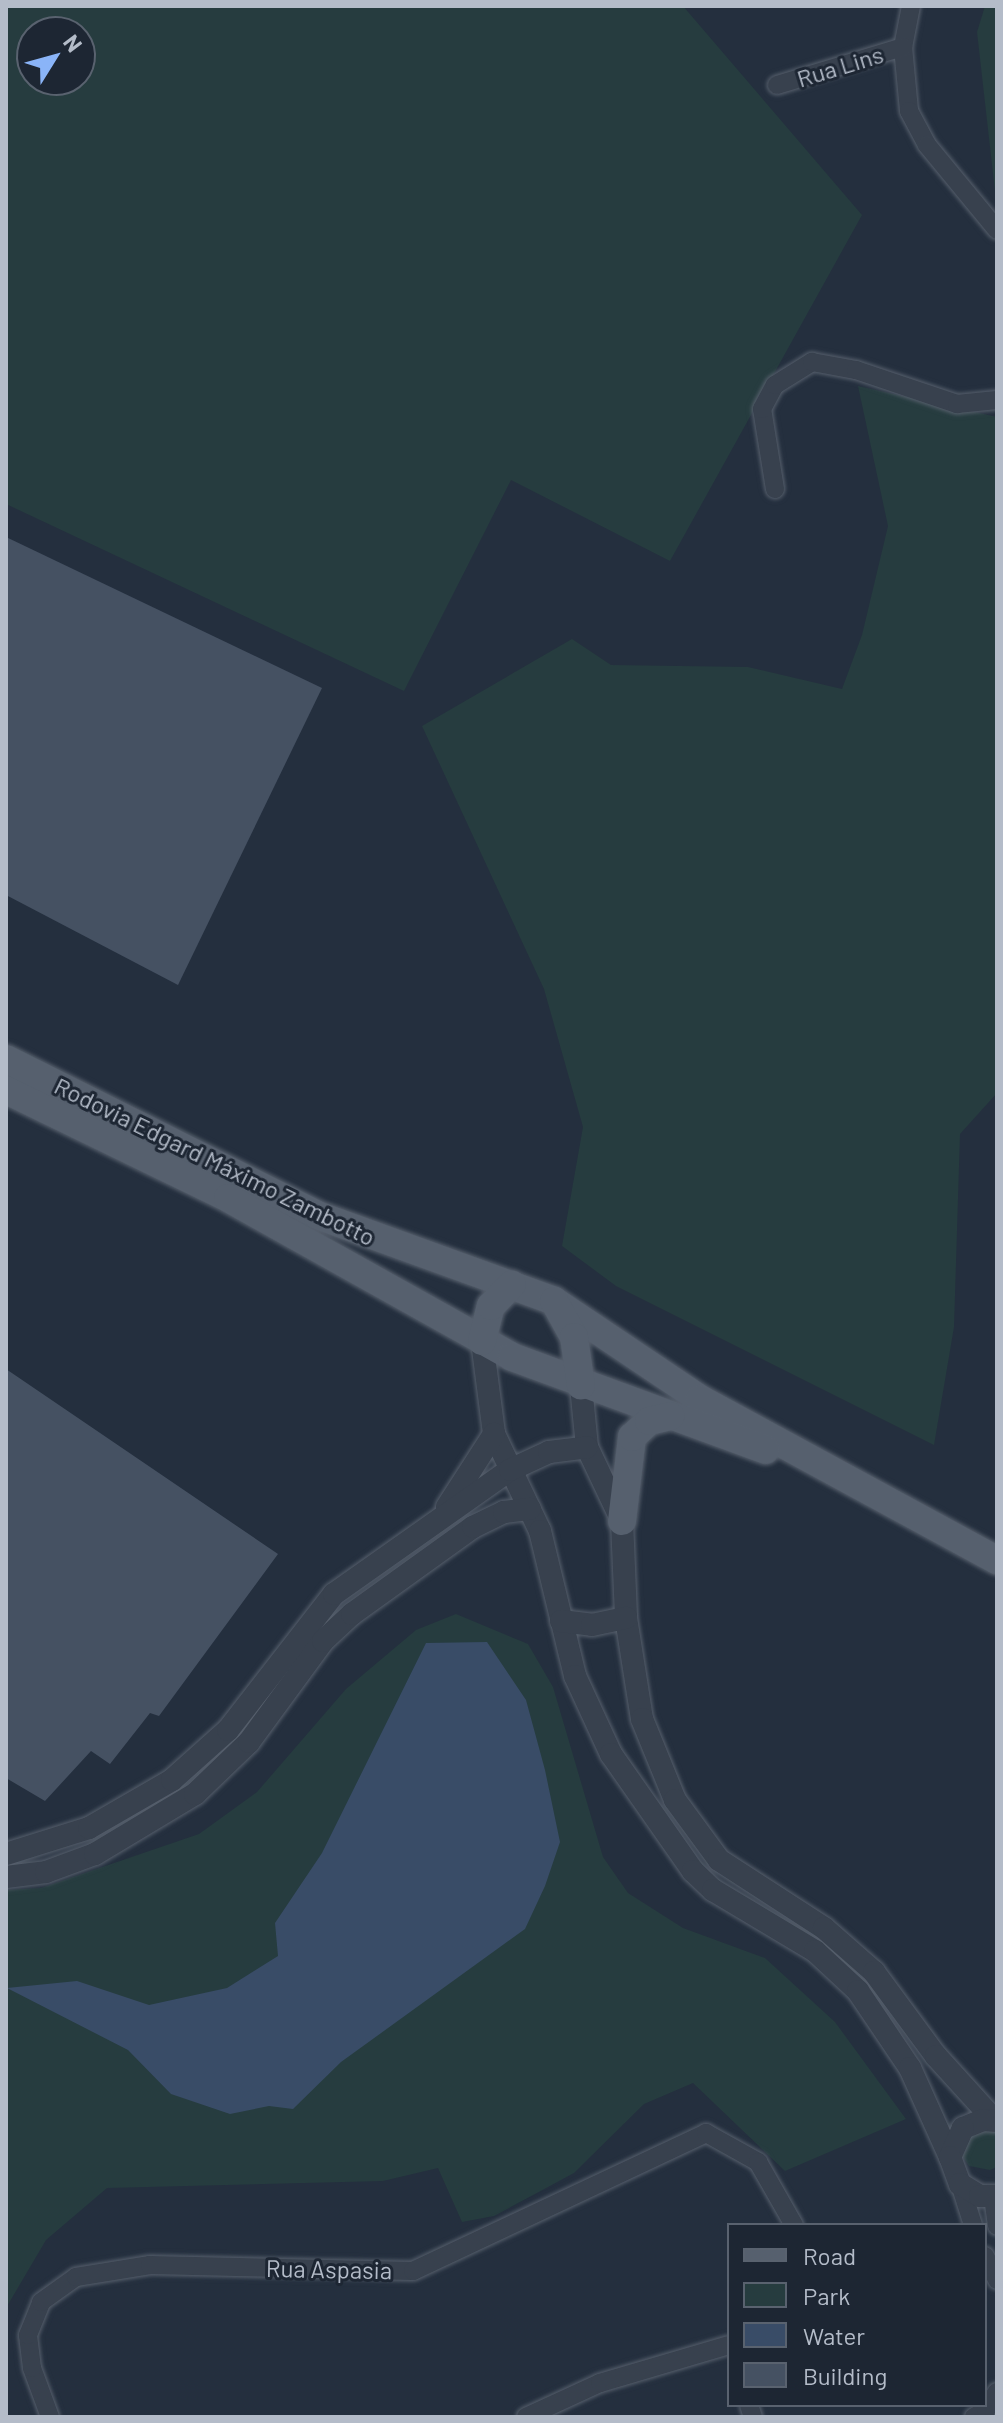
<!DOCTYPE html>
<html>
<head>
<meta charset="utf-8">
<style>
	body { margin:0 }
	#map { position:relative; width:1003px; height:2423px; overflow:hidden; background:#242f3e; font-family:Barlow,sans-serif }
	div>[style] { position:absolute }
	.green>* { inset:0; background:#263c3f }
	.water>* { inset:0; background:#394c67 }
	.building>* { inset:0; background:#455162 }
	.roads { filter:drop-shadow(0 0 2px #565f6c) drop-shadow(0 0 2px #565f6c) }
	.minor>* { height:18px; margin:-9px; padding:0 9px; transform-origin:9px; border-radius:9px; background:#38414e }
	.tertiary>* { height:22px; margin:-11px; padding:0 11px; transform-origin:11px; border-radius:11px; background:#38414e }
	.primary>* { height:28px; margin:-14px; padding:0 14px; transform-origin:14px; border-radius:14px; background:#56606e }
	span { translate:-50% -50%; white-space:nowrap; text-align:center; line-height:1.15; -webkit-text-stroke:6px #1d2633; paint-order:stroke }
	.street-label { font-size:24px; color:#b4bcc9 }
	.frame { position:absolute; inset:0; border:8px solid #b4bcc9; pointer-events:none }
	.legend { position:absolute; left:727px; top:2223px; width:260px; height:184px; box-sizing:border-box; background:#1d2633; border:2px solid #59626f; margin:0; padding:10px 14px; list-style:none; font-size:24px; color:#b4bcc9 }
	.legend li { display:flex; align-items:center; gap:16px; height:40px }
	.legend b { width:40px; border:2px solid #59626f }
	.north { position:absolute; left:16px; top:16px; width:80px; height:80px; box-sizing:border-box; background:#1d2633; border:2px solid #59626f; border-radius:50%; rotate:53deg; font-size:22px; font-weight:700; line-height:32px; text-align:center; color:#b4bcc9 }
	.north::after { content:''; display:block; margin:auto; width:28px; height:36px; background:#8ab4f8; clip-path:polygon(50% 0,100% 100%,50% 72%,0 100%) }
</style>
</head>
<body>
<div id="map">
	<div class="green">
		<div style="clip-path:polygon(evenodd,6px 6px,683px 6px,862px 215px,670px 561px,511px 480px,404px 691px,6px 504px,6px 6px,32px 32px,80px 32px,80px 80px,32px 80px,32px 32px)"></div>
		<div style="clip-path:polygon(985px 6px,997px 6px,997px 209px,977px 32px)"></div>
		<div style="clip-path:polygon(858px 386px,997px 417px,997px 1093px,960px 1134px,954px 1327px,934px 1445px,616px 1286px,562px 1246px,583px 1127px,544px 989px,422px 726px,572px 639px,611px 665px,748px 667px,842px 689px,862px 635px,888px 526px)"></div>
		<div style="clip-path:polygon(456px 1614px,528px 1644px,553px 1687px,603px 1857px,628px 1893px,683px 1928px,765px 1958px,835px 2022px,906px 2119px,785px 2171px,693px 2083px,644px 2104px,574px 2173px,494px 2216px,462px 2222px,438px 2168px,383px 2181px,107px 2188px,46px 2240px,6px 2308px,6px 1890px,41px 1888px,199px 1834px,257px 1792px,346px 1689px,416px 1630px)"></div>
		<div style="clip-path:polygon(973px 2128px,997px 2131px,997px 2167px,990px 2170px,969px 2166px,961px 2154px)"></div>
	</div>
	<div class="water">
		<div style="clip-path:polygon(487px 1642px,526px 1700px,545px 1770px,560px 1842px,545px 1886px,525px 1929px,341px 2062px,293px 2109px,269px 2106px,230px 2114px,171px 2094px,128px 2050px,7px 1988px,77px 1981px,149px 2005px,227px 1988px,278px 1956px,275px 1923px,322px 1853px,426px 1643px)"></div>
	</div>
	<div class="building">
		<div style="clip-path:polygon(6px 537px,322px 688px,178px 985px,6px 895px)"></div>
		<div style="clip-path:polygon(6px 1369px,278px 1554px,159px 1716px,150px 1713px,110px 1764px,91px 1751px,45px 1801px,6px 1778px)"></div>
	</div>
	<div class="roads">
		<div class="minor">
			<div style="left:911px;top:6px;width:42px;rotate:101deg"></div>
			<div style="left:903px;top:47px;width:64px;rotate:84.6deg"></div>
			<div style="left:909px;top:111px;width:38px;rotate:62deg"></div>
			<div style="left:927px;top:145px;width:110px;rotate:50.5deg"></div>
			<div style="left:777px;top:85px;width:132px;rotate:-16.8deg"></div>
			<div style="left:775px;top:489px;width:81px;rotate:-99.2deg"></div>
			<div style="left:762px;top:409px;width:27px;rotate:-62deg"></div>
			<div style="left:775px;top:385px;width:44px;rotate:-31.9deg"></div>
			<div style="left:812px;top:362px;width:45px;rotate:10.3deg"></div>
			<div style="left:856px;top:370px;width:107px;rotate:18.6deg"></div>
			<div style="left:957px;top:404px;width:40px;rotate:-5.7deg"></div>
			<div style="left:960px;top:2184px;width:43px;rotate:72.4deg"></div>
			<div style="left:993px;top:2197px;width:29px;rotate:82deg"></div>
			<div style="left:985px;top:2256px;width:27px;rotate:63deg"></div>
			<div style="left:749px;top:2405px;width:13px;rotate:72deg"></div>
			<div style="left:50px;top:2417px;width:52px;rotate:-110.2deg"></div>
			<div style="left:32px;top:2368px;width:33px;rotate:-97deg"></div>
			<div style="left:28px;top:2335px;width:35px;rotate:-68deg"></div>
			<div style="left:41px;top:2302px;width:43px;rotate:-35.5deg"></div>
			<div style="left:76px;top:2277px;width:75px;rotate:-9.2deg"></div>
			<div style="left:150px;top:2265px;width:263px;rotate:1.3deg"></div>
			<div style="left:413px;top:2271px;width:324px;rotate:-25.2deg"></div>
			<div style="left:706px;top:2133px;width:60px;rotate:29.1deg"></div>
			<div style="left:758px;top:2162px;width:73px;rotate:60.3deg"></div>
			<div style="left:526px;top:2417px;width:81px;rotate:-24.7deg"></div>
			<div style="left:600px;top:2383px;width:134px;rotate:-16.4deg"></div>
			<div style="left:974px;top:2417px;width:14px;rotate:-30deg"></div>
			<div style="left:986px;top:2410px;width:21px;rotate:-59deg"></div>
		</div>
		<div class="tertiary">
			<div style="left:482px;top:1341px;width:94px;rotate:82.6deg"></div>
			<div style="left:494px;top:1434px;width:107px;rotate:64.6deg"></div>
			<div style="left:540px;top:1531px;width:149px;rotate:76.4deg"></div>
			<div style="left:575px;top:1676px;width:86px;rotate:65.2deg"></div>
			<div style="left:611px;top:1754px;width:143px;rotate:55deg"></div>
			<div style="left:693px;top:1871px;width:28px;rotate:44deg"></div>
			<div style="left:713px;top:1890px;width:119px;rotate:30.9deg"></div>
			<div style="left:815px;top:1951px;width:59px;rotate:42.9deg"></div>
			<div style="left:858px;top:1991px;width:93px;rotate:56deg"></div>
			<div style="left:910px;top:2068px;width:98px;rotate:65.8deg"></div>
			<div style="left:581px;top:1386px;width:61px;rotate:84.4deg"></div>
			<div style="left:587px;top:1447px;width:82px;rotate:64.7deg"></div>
			<div style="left:622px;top:1521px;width:97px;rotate:87.6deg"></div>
			<div style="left:626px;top:1618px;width:102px;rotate:81deg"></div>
			<div style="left:642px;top:1719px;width:87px;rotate:67.8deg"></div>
			<div style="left:675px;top:1800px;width:74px;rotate:53.7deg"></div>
			<div style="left:719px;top:1860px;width:125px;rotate:32.9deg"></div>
			<div style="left:824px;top:1928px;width:67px;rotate:41.3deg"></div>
			<div style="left:874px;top:1972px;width:104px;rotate:53.6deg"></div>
			<div style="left:936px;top:2056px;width:86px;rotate:47.8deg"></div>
			<div style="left:447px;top:1507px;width:87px;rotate:-57.2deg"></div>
			<div style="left:561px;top:1621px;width:31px;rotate:7deg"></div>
			<div style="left:592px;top:1625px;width:35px;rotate:-12deg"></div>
			<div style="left:6px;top:1854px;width:87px;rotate:-17.4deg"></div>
			<div style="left:89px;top:1828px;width:96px;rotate:-30deg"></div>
			<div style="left:172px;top:1780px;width:75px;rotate:-41.8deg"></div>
			<div style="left:228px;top:1730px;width:172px;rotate:-52.1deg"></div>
			<div style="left:334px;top:1594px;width:215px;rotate:-35.2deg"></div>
			<div style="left:510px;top:1470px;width:43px;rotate:-24.8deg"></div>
			<div style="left:549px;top:1452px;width:38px;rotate:-7deg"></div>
			<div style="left:6px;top:1877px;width:40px;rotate:-7.1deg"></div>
			<div style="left:46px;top:1872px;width:52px;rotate:-20.2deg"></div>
			<div style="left:95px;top:1854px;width:117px;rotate:-31deg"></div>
			<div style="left:195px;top:1794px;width:75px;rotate:-43.9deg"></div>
			<div style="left:249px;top:1742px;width:125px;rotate:-53.8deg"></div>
			<div style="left:323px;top:1641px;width:40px;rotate:-43deg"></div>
			<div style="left:352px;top:1614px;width:149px;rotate:-35.7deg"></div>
			<div style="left:473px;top:1527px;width:34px;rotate:-26deg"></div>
			<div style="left:504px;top:1512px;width:26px;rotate:-7deg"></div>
			<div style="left:997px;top:2121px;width:14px;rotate:-176deg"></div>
			<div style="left:983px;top:2120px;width:22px;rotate:158deg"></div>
			<div style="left:963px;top:2128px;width:32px;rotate:114deg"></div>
			<div style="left:950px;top:2157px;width:29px;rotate:70deg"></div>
			<div style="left:960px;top:2184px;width:23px;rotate:31deg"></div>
			<div style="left:980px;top:2196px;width:17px"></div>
		</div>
		<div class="primary">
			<div style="left:6px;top:1059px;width:348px;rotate:26.6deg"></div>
			<div style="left:317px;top:1215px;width:252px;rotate:19.9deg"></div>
			<div style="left:554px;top:1301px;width:176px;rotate:33.9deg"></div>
			<div style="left:700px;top:1399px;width:338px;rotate:28.5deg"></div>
			<div style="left:6px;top:1090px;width:247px;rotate:25.9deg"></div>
			<div style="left:228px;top:1198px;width:325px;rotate:29.2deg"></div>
			<div style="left:512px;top:1357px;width:270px;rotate:20.1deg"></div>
			<div style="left:554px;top:1301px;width:41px;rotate:60.9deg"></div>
			<div style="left:574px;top:1337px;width:49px;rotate:81.9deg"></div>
			<div style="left:482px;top:1341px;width:36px;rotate:-76deg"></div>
			<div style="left:491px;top:1306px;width:30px;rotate:-46deg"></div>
			<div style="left:622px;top:1521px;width:85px;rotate:-83.2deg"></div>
			<div style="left:632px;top:1437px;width:23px;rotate:-43deg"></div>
			<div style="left:649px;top:1421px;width:22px;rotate:-13deg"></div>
		</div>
	</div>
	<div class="street-label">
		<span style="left:840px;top:66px;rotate:-17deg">Rua Lins</span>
		<span style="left:215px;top:1161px;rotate:26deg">Rodovia Edgard Máximo Zambotto</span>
		<span style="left:329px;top:2269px;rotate:1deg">Rua Aspasia</span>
	</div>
	<div class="frame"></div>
	<ul class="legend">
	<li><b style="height:10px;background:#56606e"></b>Road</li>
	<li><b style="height:22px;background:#263c3f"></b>Park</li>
	<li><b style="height:22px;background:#394c67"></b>Water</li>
	<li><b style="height:22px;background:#455162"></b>Building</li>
	</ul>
	<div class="north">N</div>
</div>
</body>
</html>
